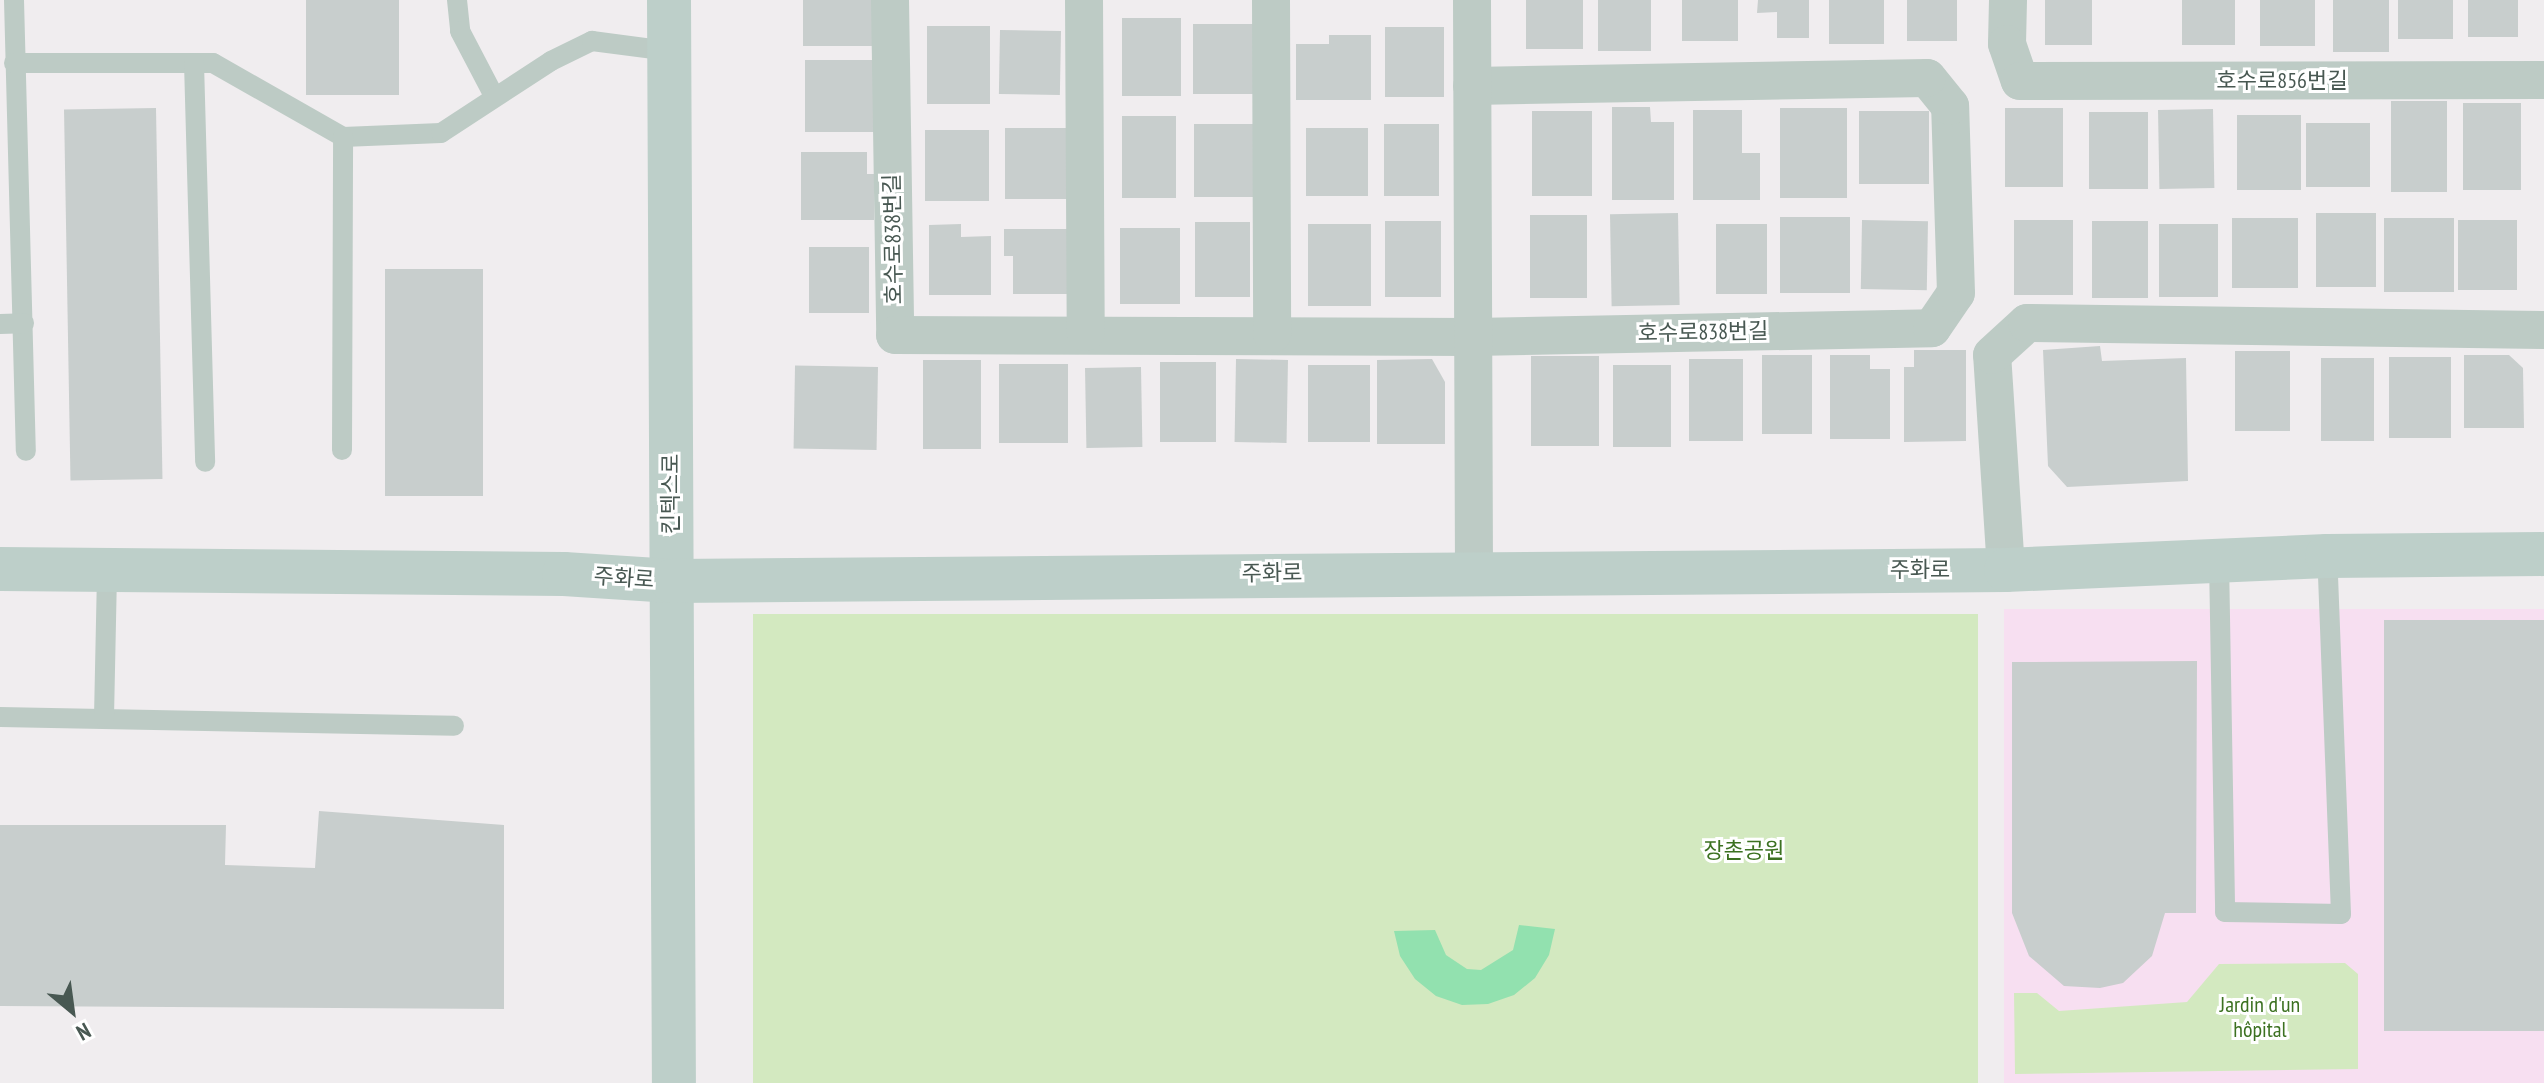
<!DOCTYPE html>
<html>
<head>
<meta charset="utf-8">
<style>
	body { margin:0 }
	#map { position:relative; width:2544px; height:1083px; overflow:hidden; background:#f0edef; font-family:"PT Sans Narrow","Noto Sans KR",sans-serif }
	div>[style] { position:absolute }
	.medical>* { inset:0; background:#f7dff1; transform-origin:0 0 }
	.green>* { inset:0; background:#d3e9c0; transform-origin:0 0 }
	.water>* { inset:0; background:#92e1af }
	.building>* { inset:0; background:#c8cecd; transform-origin:0 0 }
	.lane>* { height:20px; margin:-10px; padding:0 10px; transform-origin:10px; border-radius:10px; background:#bdcbc5 }
	.street>* { height:38px; margin:-19px; padding:0 19px; transform-origin:19px; border-radius:19px; background:#bdcbc5 }
	.secondary>* { height:44px; margin:-22px; padding:0 22px; transform-origin:22px; border-radius:22px; background:#bdcfc9 }
	span { translate:-50% -50%; white-space:nowrap; text-align:center; line-height:1.15; -webkit-text-stroke:6px #fff; paint-order:stroke }
	.street-label { font-size:22px; color:#485852 }
	.park-label { font-size:22px; color:#3c7121 }
	.north { position:absolute; left:32px; top:971px; width:80px; height:80px; -webkit-text-stroke:6px #fff; paint-order:stroke; rotate:151deg; font-size:22px; font-weight:700; line-height:32px; text-align:center; color:#485852 }
	.north::after { content:''; display:block; margin:auto; width:28px; height:36px; background:#485852; clip-path:polygon(50% 0,100% 100%,50% 72%,0 100%) }
</style>
</head>
<body>
<div id="map">
	<div class="medical">
		<div style="left:2004px;top:609px;width:540px;height:474px"></div>
	</div>
	<div class="green">
		<div style="left:1978px;top:614px;width:469px;height:1225px;rotate:90deg"></div>
		<div style="clip-path:polygon(2345px 963px,2358px 974px,2358px 1069px,2015px 1074px,2014px 993px,2037px 993px,2059px 1011px,2187px 1002px,2219px 964px)"></div>
	</div>
	<div class="water">
		<div style="clip-path:polygon(1519px 925px,1555px 929px,1549px 955px,1535px 978px,1514px 995px,1488px 1004px,1462px 1005px,1436px 996px,1415px 979px,1400px 956px,1394px 931px,1435px 930px,1446px 955px,1467px 969px,1481px 970px,1513px 950px)"></div>
	</div>
	<div class="building">
		<div style="left:306px;top:0;width:93px;height:95px"></div>
		<div style="left:803px;top:0;width:71px;height:46px"></div>
		<div style="left:1526px;top:0;width:57px;height:49px"></div>
		<div style="left:1598px;top:0;width:53px;height:51px"></div>
		<div style="left:1682px;top:0;width:56px;height:41px"></div>
		<div style="clip-path:polygon(1758px 0,1809px 0,1809px 38px,1777px 38px,1777px 12px,1757px 13px)"></div>
		<div style="left:1829px;top:0;width:55px;height:44px"></div>
		<div style="left:1907px;top:0;width:50px;height:41px"></div>
		<div style="left:2045px;top:0;width:47px;height:45px"></div>
		<div style="left:2182px;top:0;width:53px;height:45px"></div>
		<div style="left:2260px;top:0;width:55px;height:46px"></div>
		<div style="left:2333px;top:0;width:56px;height:52px"></div>
		<div style="left:2398px;top:0;width:55px;height:39px"></div>
		<div style="left:2468px;top:0;width:50px;height:37px"></div>
		<div style="left:1122px;top:18px;width:59px;height:78px"></div>
		<div style="left:1193px;top:24px;width:68px;height:70px"></div>
		<div style="left:927px;top:26px;width:63px;height:78px"></div>
		<div style="left:1385px;top:27px;width:59px;height:70px"></div>
		<div style="left:1000px;top:30px;width:61px;height:64px;rotate:1deg"></div>
		<div style="clip-path:polygon(1329px 35px,1371px 35px,1371px 100px,1296px 100px,1296px 44px,1329px 44px)"></div>
		<div style="left:805px;top:60px;width:71px;height:72px"></div>
		<div style="left:2391px;top:101px;width:56px;height:91px"></div>
		<div style="left:2463px;top:103px;width:58px;height:87px"></div>
		<div style="clip-path:polygon(1612px 107px,1650px 107px,1651px 122px,1674px 122px,1674px 200px,1612px 200px)"></div>
		<div style="left:156px;top:108px;width:371px;height:92px;rotate:89deg"></div>
		<div style="left:1780px;top:108px;width:67px;height:90px"></div>
		<div style="left:2005px;top:108px;width:58px;height:79px"></div>
		<div style="left:2213px;top:109px;width:79px;height:55px;rotate:89deg"></div>
		<div style="clip-path:polygon(1693px 110px,1742px 110px,1742px 153px,1760px 153px,1760px 200px,1693px 200px)"></div>
		<div style="left:1532px;top:111px;width:60px;height:85px"></div>
		<div style="left:1859px;top:111px;width:70px;height:73px"></div>
		<div style="left:2089px;top:112px;width:59px;height:77px"></div>
		<div style="left:2237px;top:115px;width:64px;height:75px"></div>
		<div style="left:1122px;top:116px;width:54px;height:82px"></div>
		<div style="left:2306px;top:123px;width:64px;height:64px"></div>
		<div style="left:1194px;top:124px;width:60px;height:73px"></div>
		<div style="left:1384px;top:124px;width:55px;height:72px"></div>
		<div style="left:1005px;top:128px;width:62px;height:71px"></div>
		<div style="left:1306px;top:128px;width:62px;height:68px"></div>
		<div style="left:989px;top:130px;width:71px;height:64px;rotate:90deg"></div>
		<div style="clip-path:polygon(801px 152px,867px 152px,867px 174px,874px 174px,874px 220px,801px 220px)"></div>
		<div style="left:1678px;top:213px;width:92px;height:68px;rotate:89deg"></div>
		<div style="left:2316px;top:213px;width:60px;height:74px"></div>
		<div style="left:1530px;top:215px;width:57px;height:83px"></div>
		<div style="left:1780px;top:217px;width:70px;height:76px"></div>
		<div style="left:2232px;top:218px;width:66px;height:70px"></div>
		<div style="left:2384px;top:218px;width:70px;height:74px"></div>
		<div style="left:1862px;top:220px;width:66px;height:69px;rotate:1deg"></div>
		<div style="left:2014px;top:220px;width:59px;height:75px"></div>
		<div style="left:2458px;top:220px;width:59px;height:70px"></div>
		<div style="left:1385px;top:221px;width:56px;height:76px"></div>
		<div style="left:2092px;top:221px;width:56px;height:77px"></div>
		<div style="left:1195px;top:222px;width:55px;height:75px"></div>
		<div style="clip-path:polygon(961px 224px,961px 237px,991px 236px,991px 295px,929px 295px,929px 225px)"></div>
		<div style="left:1308px;top:224px;width:63px;height:82px"></div>
		<div style="left:1767px;top:224px;width:70px;height:51px;rotate:90deg"></div>
		<div style="left:2218px;top:224px;width:73px;height:59px;rotate:90deg"></div>
		<div style="left:1120px;top:228px;width:60px;height:76px"></div>
		<div style="clip-path:polygon(1004px 229px,1070px 229px,1070px 294px,1013px 294px,1013px 256px,1004px 256px)"></div>
		<div style="left:809px;top:247px;width:60px;height:66px"></div>
		<div style="left:385px;top:269px;width:98px;height:227px"></div>
		<div style="clip-path:polygon(2100px 346px,2102px 361px,2186px 358px,2188px 481px,2067px 487px,2048px 466px,2043px 350px)"></div>
		<div style="clip-path:polygon(1914px 350px,1966px 350px,1966px 441px,1904px 442px,1904px 367px,1914px 367px)"></div>
		<div style="left:2235px;top:351px;width:55px;height:80px"></div>
		<div style="left:1762px;top:355px;width:50px;height:79px"></div>
		<div style="clip-path:polygon(1830px 355px,1870px 355px,1870px 369px,1890px 369px,1890px 439px,1830px 439px)"></div>
		<div style="clip-path:polygon(2464px 355px,2509px 355px,2523px 368px,2524px 428px,2464px 428px)"></div>
		<div style="left:1599px;top:356px;width:90px;height:68px;rotate:90deg"></div>
		<div style="left:2389px;top:357px;width:62px;height:81px"></div>
		<div style="left:2321px;top:358px;width:53px;height:83px"></div>
		<div style="left:1236px;top:359px;width:52px;height:83px;rotate:1deg"></div>
		<div style="clip-path:polygon(1432px 359px,1445px 382px,1445px 444px,1377px 444px,1377px 360px)"></div>
		<div style="left:1689px;top:359px;width:54px;height:82px"></div>
		<div style="left:923px;top:360px;width:58px;height:89px"></div>
		<div style="left:1160px;top:362px;width:56px;height:80px"></div>
		<div style="left:999px;top:364px;width:69px;height:79px"></div>
		<div style="left:1308px;top:365px;width:62px;height:77px"></div>
		<div style="left:1671px;top:365px;width:82px;height:58px;rotate:90deg"></div>
		<div style="left:878px;top:367px;width:83px;height:83px;rotate:91deg"></div>
		<div style="left:1141px;top:367px;width:80px;height:56px;rotate:89deg"></div>
		<div style="left:2544px;top:620px;width:411px;height:160px;rotate:90deg"></div>
		<div style="clip-path:polygon(2197px 661px,2196px 913px,2165px 913px,2152px 956px,2123px 983px,2100px 988px,2064px 986px,2029px 956px,2012px 913px,2012px 662px)"></div>
		<div style="clip-path:polygon(319px 811px,504px 825px,504px 1009px,0 1006px,0 825px,226px 825px,225px 865px,315px 868px)"></div>
	</div>
	<div class="lane">
		<div style="left:14px;top:0;width:451px;rotate:88.5deg"></div>
		<div style="left:457px;top:0;width:31px;rotate:84deg"></div>
		<div style="left:460px;top:31px;width:73px;rotate:62.4deg"></div>
		<div style="left:14px;top:63px;width:199px"></div>
		<div style="left:213px;top:63px;width:150px;rotate:29.6deg"></div>
		<div style="left:343px;top:137px;width:98px;rotate:-2.3deg"></div>
		<div style="left:441px;top:133px;width:131px;rotate:-33.2deg"></div>
		<div style="left:551px;top:61px;width:46px;rotate:-26deg"></div>
		<div style="left:592px;top:41px;width:78px;rotate:7.4deg"></div>
		<div style="left:194px;top:63px;width:399px;rotate:88.4deg"></div>
		<div style="left:0;top:324px;width:24px;rotate:-2deg"></div>
		<div style="left:342px;top:450px;width:313px;rotate:-89.8deg"></div>
		<div style="left:2219px;top:560px;width:352px;rotate:89deg"></div>
		<div style="left:2225px;top:912px;width:116px;rotate:1deg"></div>
		<div style="left:2341px;top:914px;width:358px;rotate:-92.2deg"></div>
		<div style="left:0;top:717px;width:454px;rotate:1.1deg"></div>
		<div style="left:104px;top:717px;width:147px;rotate:-88.8deg"></div>
	</div>
	<div class="street">
		<div style="left:890px;top:0;width:335px;rotate:89.1deg"></div>
		<div style="left:895px;top:335px;width:578px;rotate:0.2deg"></div>
		<div style="left:1473px;top:337px;width:459px;rotate:-1.1deg"></div>
		<div style="left:1932px;top:328px;width:42px;rotate:-55.6deg"></div>
		<div style="left:1956px;top:293px;width:187px;rotate:-91.8deg"></div>
		<div style="left:1950px;top:106px;width:36px;rotate:-129deg"></div>
		<div style="left:1927px;top:78px;width:455px;rotate:179deg"></div>
		<div style="left:1084px;top:0;width:332px;rotate:89.7deg"></div>
		<div style="left:1271px;top:0;width:334px;rotate:89.8deg"></div>
		<div style="left:1472px;top:0;width:571px;rotate:89.8deg"></div>
		<div style="left:2008px;top:0;width:44px;rotate:91.3deg"></div>
		<div style="left:2007px;top:44px;width:39px;rotate:71deg"></div>
		<div style="left:2020px;top:81px;width:524px;rotate:-0.11deg"></div>
		<div style="left:2006px;top:570px;width:215px;rotate:-93.7deg"></div>
		<div style="left:1992px;top:355px;width:47px;rotate:-42.4deg"></div>
		<div style="left:2027px;top:323px;width:517px;rotate:0.78deg"></div>
	</div>
	<div class="secondary">
		<div style="left:669px;top:0;width:1083px;rotate:89.74deg"></div>
		<div style="left:0;top:569px;width:564px;rotate:0.51deg"></div>
		<div style="left:564px;top:574px;width:108px;rotate:3.7deg"></div>
		<div style="left:672px;top:581px;width:1334px;rotate:-0.47deg"></div>
		<div style="left:2006px;top:570px;width:321px;rotate:-2.5deg"></div>
		<div style="left:2327px;top:556px;width:217px;rotate:-0.5deg"></div>
	</div>
	<div class="street-label">
		<span style="left:2282px;top:81px">호수로856번길</span>
		<span style="left:893px;top:239px;rotate:-91deg">호수로838번길</span>
		<span style="left:1703px;top:332px;rotate:-1deg">호수로838번길</span>
		<span style="left:671px;top:494px;rotate:-90deg">킨텍스로</span>
		<span style="left:1920px;top:570px">주화로</span>
		<span style="left:1272px;top:573px;rotate:-1deg">주화로</span>
		<span style="left:624px;top:578px;rotate:4deg">주화로</span>
	</div>
	<div class="park-label">
		<span style="left:1744px;top:851px">장촌공원</span>
		<span style="left:2260px;top:1017px">Jardin d'un<br>hôpital</span>
	</div>
	<div class="north">N</div>
</div>
</body>
</html>
